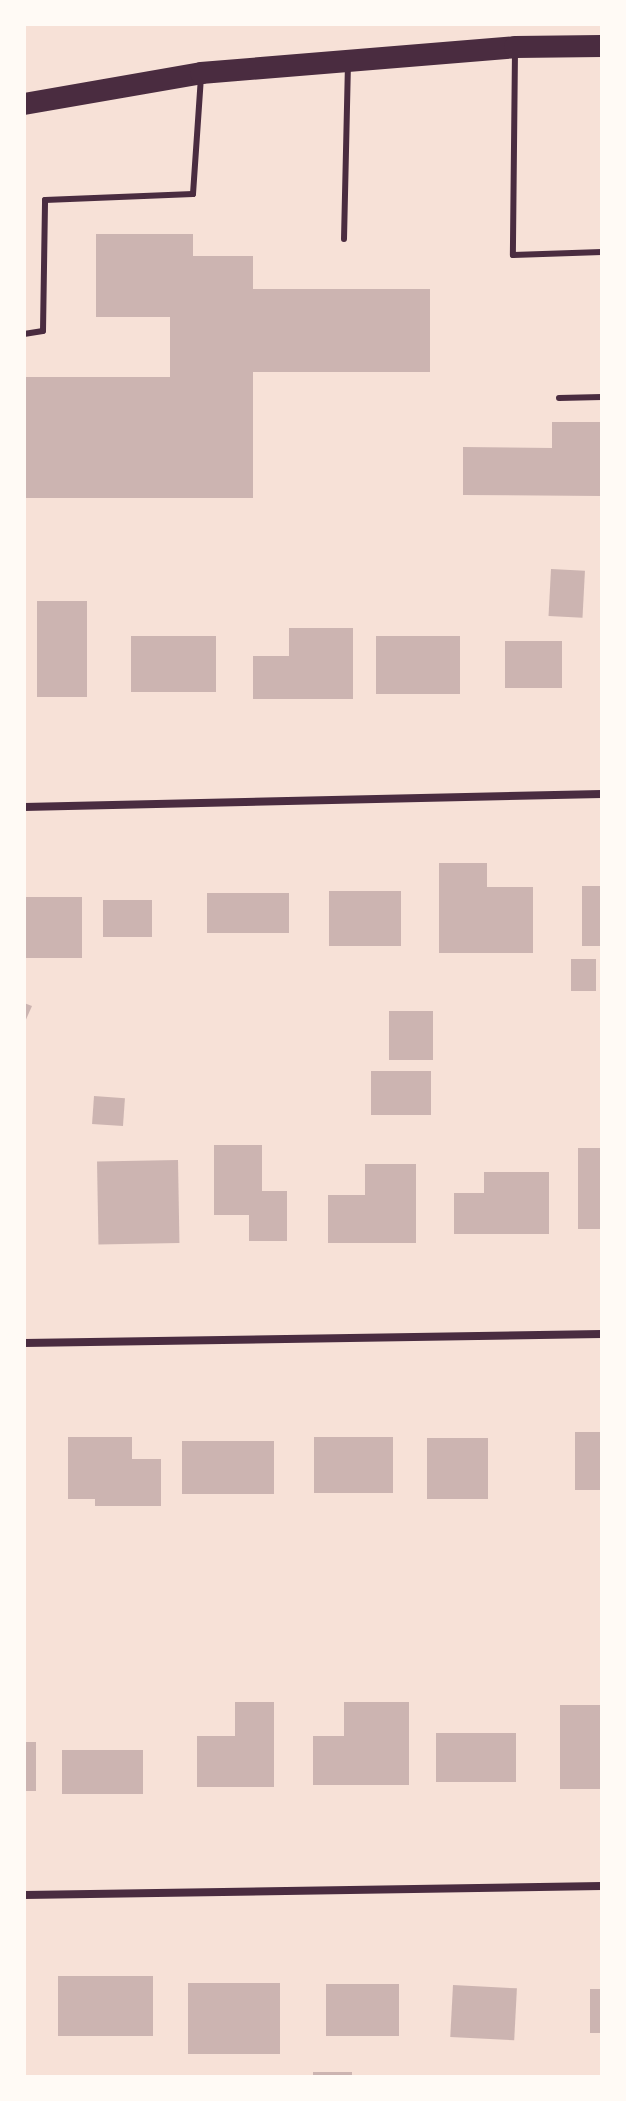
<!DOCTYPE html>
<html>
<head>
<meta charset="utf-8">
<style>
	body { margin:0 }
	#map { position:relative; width:626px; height:2101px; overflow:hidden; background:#f7e1d7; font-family:Georgia,serif }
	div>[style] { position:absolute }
	.building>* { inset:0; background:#ccb4b1; transform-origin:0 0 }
	.service>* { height:6px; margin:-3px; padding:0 3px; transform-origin:3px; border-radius:3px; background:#4a2c40 }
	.minor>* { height:8px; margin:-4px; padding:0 4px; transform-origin:4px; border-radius:4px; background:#4a2c40 }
	.trunk>* { height:22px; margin:-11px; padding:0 11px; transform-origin:11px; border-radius:11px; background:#4a2c40 }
	span { translate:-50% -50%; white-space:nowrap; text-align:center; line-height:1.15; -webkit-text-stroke:8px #fffaf5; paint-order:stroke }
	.frame { position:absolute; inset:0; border:26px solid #fffaf5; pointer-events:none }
</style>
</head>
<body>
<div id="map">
	<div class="building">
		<div style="clip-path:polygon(96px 234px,193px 234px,193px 256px,253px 256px,253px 289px,430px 289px,430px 372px,253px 372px,253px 498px,24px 498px,24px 377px,170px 377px,170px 317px,96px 317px)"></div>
		<div style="clip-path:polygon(552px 422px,602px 422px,602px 496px,463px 495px,463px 447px,552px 448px)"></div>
		<div style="left:551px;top:569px;width:34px;height:47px;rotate:3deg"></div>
		<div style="left:37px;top:601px;width:50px;height:96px"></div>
		<div style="clip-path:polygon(289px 628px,353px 628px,353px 699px,253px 699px,253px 656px,289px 656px)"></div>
		<div style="left:131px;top:636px;width:85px;height:56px"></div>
		<div style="left:376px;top:636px;width:84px;height:58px"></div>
		<div style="left:505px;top:641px;width:57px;height:47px"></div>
		<div style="clip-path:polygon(439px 863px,487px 863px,487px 887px,533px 887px,533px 953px,439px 953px)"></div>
		<div style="left:582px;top:886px;width:20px;height:60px"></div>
		<div style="left:329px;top:891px;width:72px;height:55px"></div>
		<div style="left:207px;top:893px;width:82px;height:40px"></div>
		<div style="left:24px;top:897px;width:58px;height:61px"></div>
		<div style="left:103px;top:900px;width:49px;height:37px"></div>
		<div style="left:571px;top:959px;width:25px;height:32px"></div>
		<div style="clip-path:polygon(24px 1003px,32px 1006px,24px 1024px)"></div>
		<div style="left:389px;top:1011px;width:44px;height:49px"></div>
		<div style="left:371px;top:1071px;width:60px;height:44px"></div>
		<div style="left:94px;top:1096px;width:31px;height:28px;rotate:4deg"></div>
		<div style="clip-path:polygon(214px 1145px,262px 1145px,262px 1191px,287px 1191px,287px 1241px,249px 1241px,249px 1215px,214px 1215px)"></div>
		<div style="left:578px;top:1148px;width:24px;height:81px"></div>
		<div style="left:178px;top:1160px;width:83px;height:81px;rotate:89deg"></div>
		<div style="clip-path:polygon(365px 1164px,416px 1164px,416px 1243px,328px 1243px,328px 1195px,365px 1195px)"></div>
		<div style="clip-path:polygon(484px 1172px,549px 1172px,549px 1234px,454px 1234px,454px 1193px,484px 1193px)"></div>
		<div style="left:575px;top:1432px;width:27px;height:58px"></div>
		<div style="clip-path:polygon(68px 1437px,132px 1437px,132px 1459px,161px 1459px,161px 1506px,95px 1506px,95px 1499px,68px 1499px)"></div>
		<div style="left:314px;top:1437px;width:79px;height:56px"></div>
		<div style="left:427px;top:1438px;width:61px;height:61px"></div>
		<div style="left:182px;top:1441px;width:92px;height:53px"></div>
		<div style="clip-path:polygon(235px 1702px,274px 1702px,274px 1787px,197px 1787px,197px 1736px,235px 1736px)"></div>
		<div style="clip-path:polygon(344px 1702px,409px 1702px,409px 1785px,313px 1785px,313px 1736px,344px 1736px)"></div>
		<div style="left:560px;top:1705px;width:42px;height:84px"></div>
		<div style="left:436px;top:1733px;width:80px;height:49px"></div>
		<div style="left:24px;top:1742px;width:12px;height:49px"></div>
		<div style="left:62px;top:1750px;width:81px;height:44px"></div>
		<div style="left:58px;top:1976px;width:95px;height:60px"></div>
		<div style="left:188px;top:1983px;width:92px;height:71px"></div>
		<div style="left:326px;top:1984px;width:73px;height:52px"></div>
		<div style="left:453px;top:1985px;width:64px;height:52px;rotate:3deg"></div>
		<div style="left:590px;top:1989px;width:12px;height:44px"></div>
		<div style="left:313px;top:2072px;width:39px;height:5px"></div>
	</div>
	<div class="service">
		<div style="left:515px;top:51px;width:204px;rotate:90.6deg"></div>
		<div style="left:513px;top:255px;width:89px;rotate:-1.9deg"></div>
		<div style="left:344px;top:239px;width:173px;rotate:-88.7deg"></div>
		<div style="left:24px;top:334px;width:19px;rotate:-9deg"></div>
		<div style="left:43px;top:331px;width:131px;rotate:-89.1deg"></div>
		<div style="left:45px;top:200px;width:148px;rotate:-2.3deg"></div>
		<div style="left:193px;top:194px;width:118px;rotate:-86.1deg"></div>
		<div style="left:559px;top:398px;width:43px;rotate:-1.3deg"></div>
	</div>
	<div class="minor">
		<div style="left:24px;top:807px;width:578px;rotate:-1.29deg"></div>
		<div style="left:24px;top:1343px;width:578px;rotate:-0.89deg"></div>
		<div style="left:24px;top:1895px;width:578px;rotate:-0.89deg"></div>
	</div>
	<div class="trunk">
		<div style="left:24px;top:104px;width:180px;rotate:-9.9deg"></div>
		<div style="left:201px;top:73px;width:315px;rotate:-4.7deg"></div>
		<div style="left:515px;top:47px;width:87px;rotate:-0.7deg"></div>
	</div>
	<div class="frame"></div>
</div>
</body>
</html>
